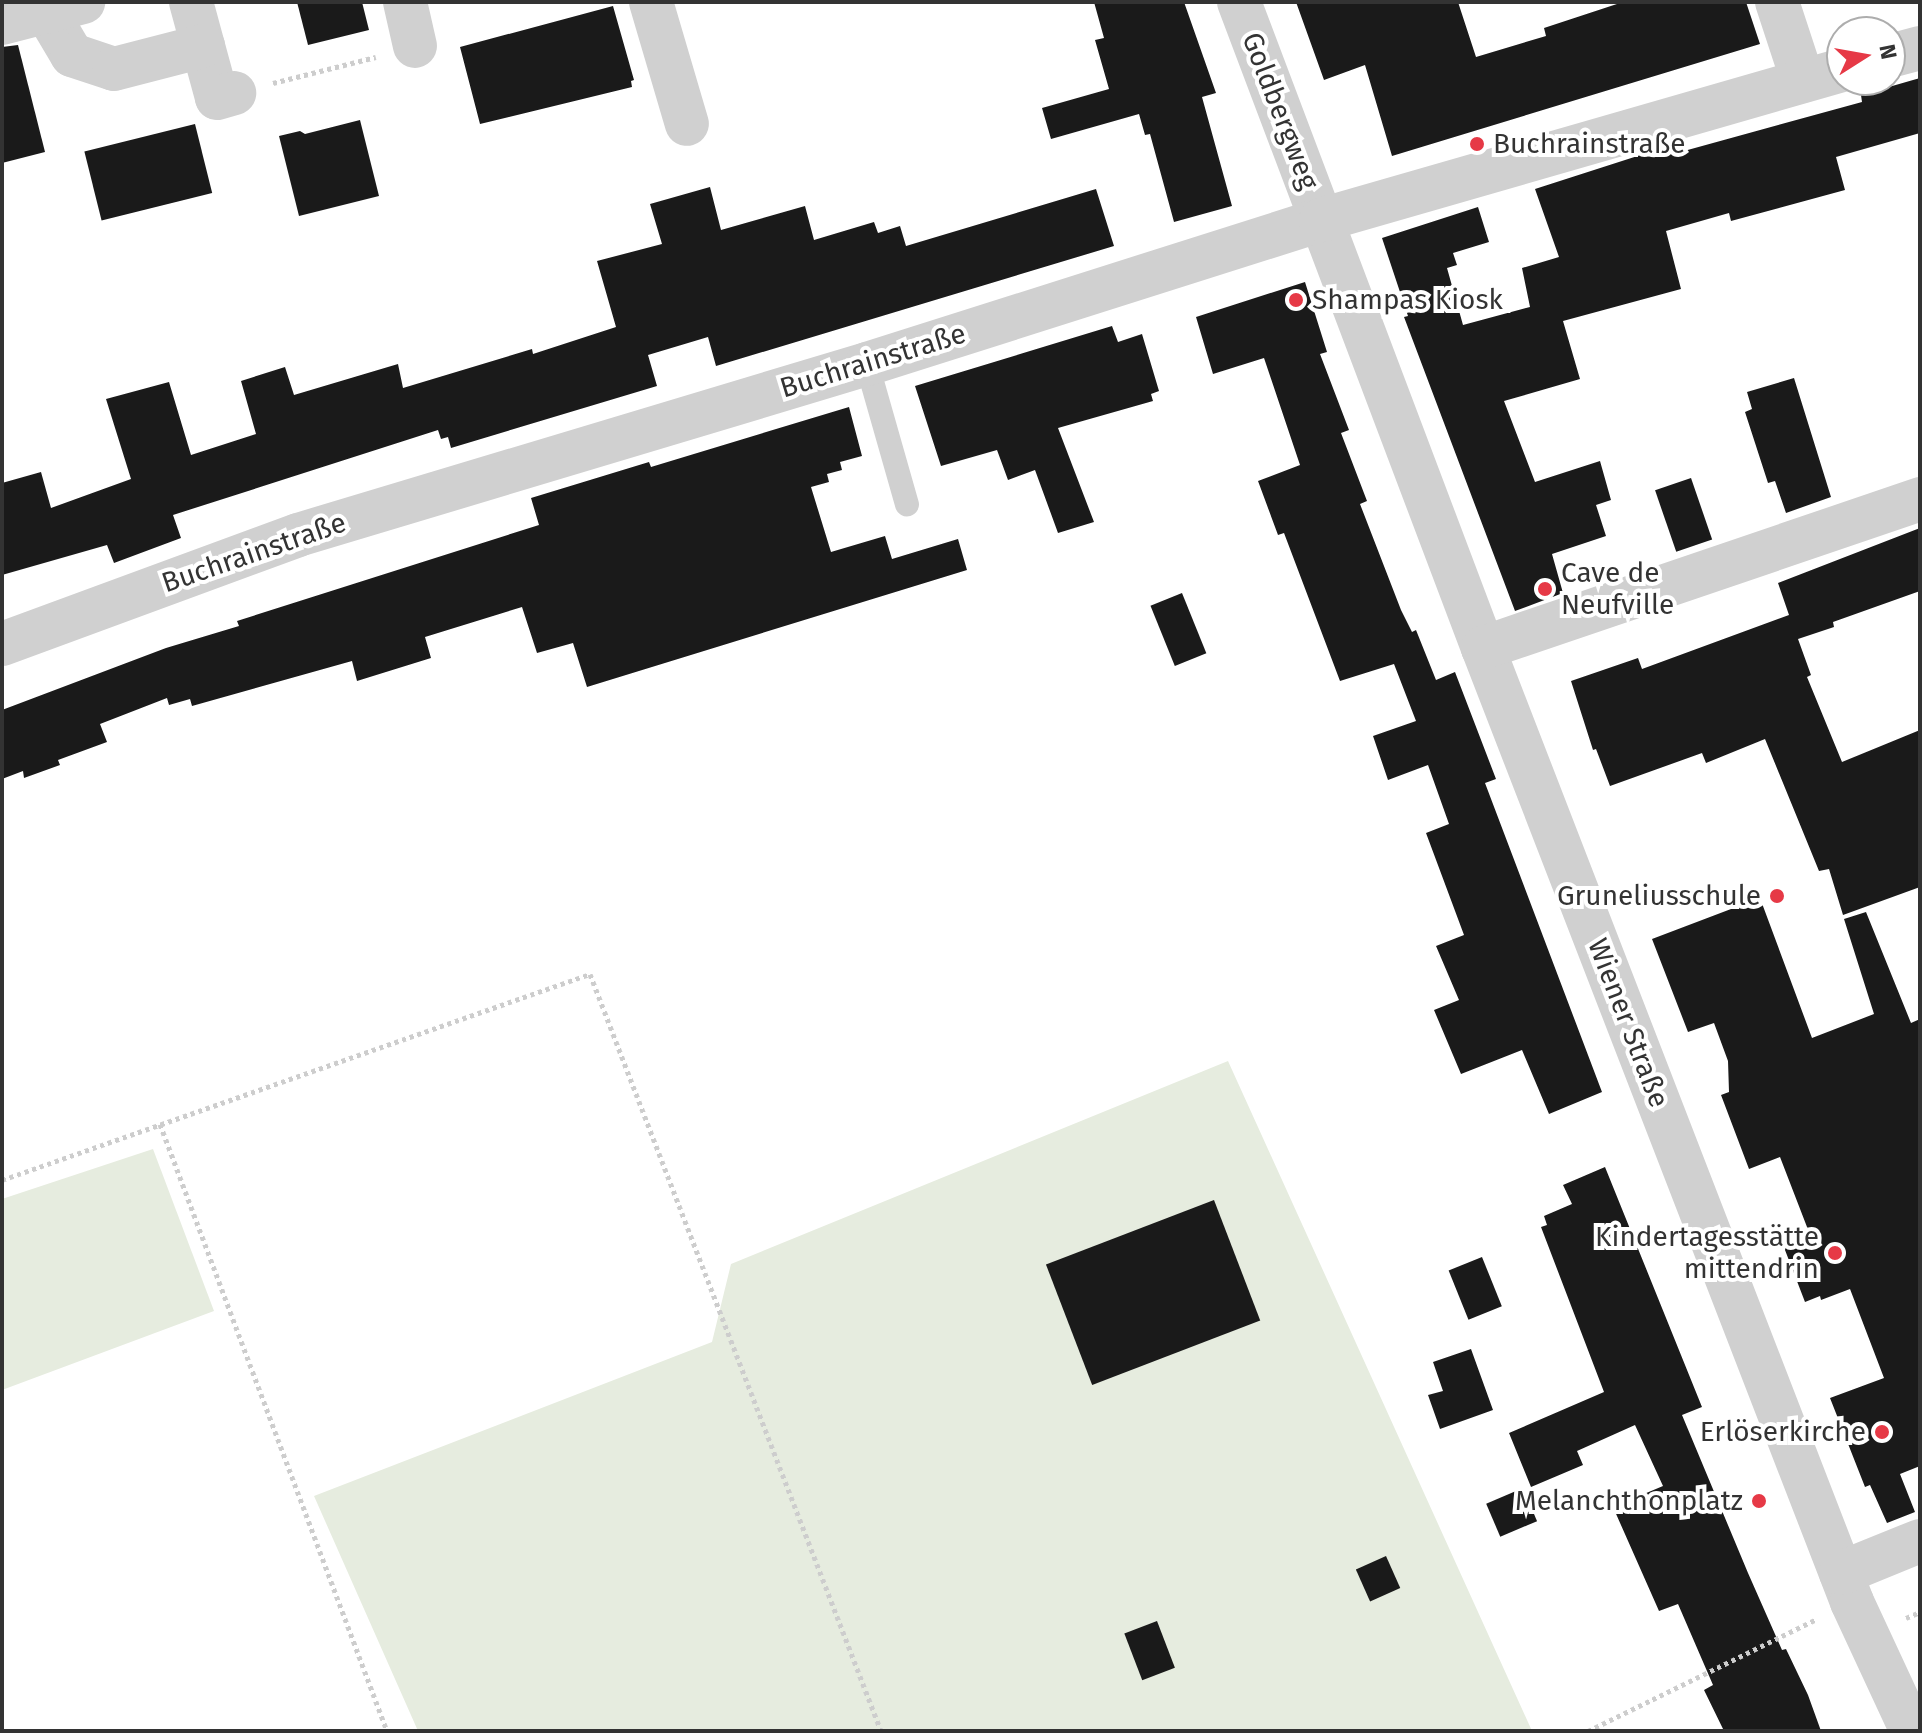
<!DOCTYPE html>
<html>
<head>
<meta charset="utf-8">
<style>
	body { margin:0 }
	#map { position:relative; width:1922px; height:1733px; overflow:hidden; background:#fff; font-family:"Fira Sans",sans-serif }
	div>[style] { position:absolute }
	.green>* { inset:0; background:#e6ecdf }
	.building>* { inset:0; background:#1a1a1a; transform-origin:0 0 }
	.path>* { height:5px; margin-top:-2.5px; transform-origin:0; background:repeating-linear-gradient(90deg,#cdcdcd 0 4px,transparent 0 8px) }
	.service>* { height:24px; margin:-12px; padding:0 12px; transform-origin:12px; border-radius:12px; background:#d0d0d0 }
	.minor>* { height:44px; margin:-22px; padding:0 22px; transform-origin:22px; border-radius:22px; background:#d0d0d0 }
	.dots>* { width:22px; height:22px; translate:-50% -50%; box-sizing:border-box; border:4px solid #fff; border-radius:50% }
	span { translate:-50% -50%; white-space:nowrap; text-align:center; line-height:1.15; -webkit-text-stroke:8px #fff; paint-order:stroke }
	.street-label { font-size:28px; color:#333 }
	.poi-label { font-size:28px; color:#333 }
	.left { translate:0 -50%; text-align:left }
	.right { translate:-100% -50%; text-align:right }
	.frame { position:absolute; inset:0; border:4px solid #333; pointer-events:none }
	.north { position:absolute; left:1826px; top:16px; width:80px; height:80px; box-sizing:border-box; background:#fff; border:2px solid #adadad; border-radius:50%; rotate:79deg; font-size:22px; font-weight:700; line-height:32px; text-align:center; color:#333 }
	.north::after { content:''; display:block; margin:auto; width:28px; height:36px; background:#e63946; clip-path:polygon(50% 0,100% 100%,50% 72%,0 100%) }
</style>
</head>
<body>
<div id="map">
	<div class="green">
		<div style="clip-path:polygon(1228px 1061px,1532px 1731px,418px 1731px,314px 1496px,712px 1342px,731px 1264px)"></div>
		<div style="clip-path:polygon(153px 1149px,214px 1311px,2px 1390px,2px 1199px)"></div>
	</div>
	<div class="building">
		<div style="clip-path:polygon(297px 2px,362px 2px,369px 30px,308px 45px)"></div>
		<div style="clip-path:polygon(1094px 2px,1184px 2px,1216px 93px,1202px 97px,1232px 206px,1174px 222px,1150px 134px,1145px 135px,1139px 114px,1051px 139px,1042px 108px,1109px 89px,1095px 40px,1104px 38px)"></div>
		<div style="clip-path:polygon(1296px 2px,1458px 2px,1476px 57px,1546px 36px,1544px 28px,1623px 2px,1746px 2px,1760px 44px,1392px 156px,1365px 65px,1324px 80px)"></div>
		<div style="clip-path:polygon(613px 6px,634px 80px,631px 81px,632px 87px,480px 124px,460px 47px)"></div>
		<div style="clip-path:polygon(18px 45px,45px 152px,2px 163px,2px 47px)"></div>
		<div style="clip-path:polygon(1920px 78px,1920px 133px,1836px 157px,1845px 190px,1731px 221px,1729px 213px,1666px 231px,1681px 289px,1563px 321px,1580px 379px,1504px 401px,1535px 482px,1600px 461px,1611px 500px,1596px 505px,1606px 536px,1552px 554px,1563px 593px,1515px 611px,1404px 317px,1408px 316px,1382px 238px,1478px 207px,1489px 242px,1453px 253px,1457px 265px,1447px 268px,1463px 325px,1530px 307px,1522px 268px,1559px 257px,1535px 189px,1681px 142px,1684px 151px,1862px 102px,1861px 95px)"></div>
		<div style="clip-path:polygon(360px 120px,379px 196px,299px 216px,279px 136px,300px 131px,305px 134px)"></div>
		<div style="left:195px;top:124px;width:71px;height:114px;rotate:76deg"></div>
		<div style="clip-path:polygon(710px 187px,721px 230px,805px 206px,814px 240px,874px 222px,878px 233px,900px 226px,906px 246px,1096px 189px,1114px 246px,716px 366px,708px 337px,648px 355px,657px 386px,451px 448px,448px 437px,441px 439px,438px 430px,173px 515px,181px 538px,114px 563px,107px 545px,2px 575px,2px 483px,41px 472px,51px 508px,131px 479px,106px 399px,169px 382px,191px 455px,256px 434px,241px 381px,285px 367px,294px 395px,398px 364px,403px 388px,532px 349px,533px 354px,616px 327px,597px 261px,662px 244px,650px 204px)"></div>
		<div style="clip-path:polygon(1305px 282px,1327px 352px,1320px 354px,1349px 430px,1341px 433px,1367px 501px,1360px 504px,1401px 610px,1412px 632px,1416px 630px,1436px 680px,1455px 672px,1496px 779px,1485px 783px,1602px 1092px,1549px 1114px,1522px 1050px,1461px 1074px,1434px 1010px,1459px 1000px,1436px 946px,1464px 935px,1426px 833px,1449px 824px,1428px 765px,1388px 780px,1373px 736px,1416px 721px,1394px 664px,1340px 681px,1284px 533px,1278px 535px,1258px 481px,1300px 465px,1264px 358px,1213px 374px,1196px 317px)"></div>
		<div style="clip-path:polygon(1112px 326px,1118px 342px,1142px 334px,1159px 391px,1151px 394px,1153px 401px,1058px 428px,1094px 522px,1058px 533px,1035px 470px,1008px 480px,997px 450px,941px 466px,915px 386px)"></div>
		<div style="clip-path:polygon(1794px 378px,1831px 497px,1786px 513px,1775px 481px,1768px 483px,1745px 412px,1752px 409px,1747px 392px)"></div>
		<div style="clip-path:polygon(849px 407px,862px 456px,840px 462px,842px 470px,827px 474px,829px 482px,811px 487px,831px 552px,885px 536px,892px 559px,958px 539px,967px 570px,587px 687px,573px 643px,537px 653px,522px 607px,425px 637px,431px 658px,357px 681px,352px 661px,192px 706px,190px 699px,169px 705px,167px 698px,100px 724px,107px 742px,58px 760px,60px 765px,24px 778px,23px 771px,2px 779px,2px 710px,166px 648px,239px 626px,237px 621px,539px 525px,531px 498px,649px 462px,651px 467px)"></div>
		<div style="left:1691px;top:478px;width:65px;height:38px;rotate:71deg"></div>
		<div style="clip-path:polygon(1920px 528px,1920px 591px,1833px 622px,1834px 627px,1798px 639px,1811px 675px,1807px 677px,1842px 762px,1920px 730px,1920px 887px,1843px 915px,1829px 869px,1819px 871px,1765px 739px,1706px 763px,1702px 753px,1610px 786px,1596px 749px,1593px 750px,1571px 681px,1638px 658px,1642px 669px,1789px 615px,1778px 583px)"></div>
		<div style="left:1182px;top:593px;width:65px;height:34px;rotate:68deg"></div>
		<div style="clip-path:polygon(1760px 898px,1812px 1038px,1874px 1014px,1844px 919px,1866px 912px,1911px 1023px,1920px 1019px,1920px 1466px,1900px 1474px,1915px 1512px,1887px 1523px,1870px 1485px,1865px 1487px,1830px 1398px,1884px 1378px,1850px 1289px,1821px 1300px,1820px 1296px,1805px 1302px,1780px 1237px,1807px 1227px,1780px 1157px,1749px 1169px,1721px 1095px,1729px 1092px,1728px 1061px,1714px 1023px,1688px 1032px,1652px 939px)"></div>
		<div style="clip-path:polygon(1605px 1167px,1702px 1407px,1682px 1415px,1748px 1573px,1782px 1650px,1786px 1649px,1808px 1695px,1821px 1731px,1724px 1731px,1704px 1690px,1713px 1685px,1678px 1604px,1659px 1611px,1613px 1507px,1663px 1486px,1635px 1425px,1577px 1451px,1583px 1465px,1531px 1487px,1509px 1433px,1604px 1392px,1541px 1227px,1547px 1225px,1544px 1216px,1572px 1204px,1563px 1185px)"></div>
		<div style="left:1214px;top:1200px;width:129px;height:180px;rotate:69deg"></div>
		<div style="left:1482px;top:1257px;width:53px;height:36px;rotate:68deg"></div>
		<div style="clip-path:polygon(1471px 1349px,1493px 1410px,1440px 1429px,1428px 1395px,1443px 1391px,1433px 1362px)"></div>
		<div style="left:1523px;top:1488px;width:36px;height:40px;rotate:67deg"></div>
		<div style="left:1386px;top:1556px;width:35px;height:33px;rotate:66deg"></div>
		<div style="left:1157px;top:1621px;width:50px;height:35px;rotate:69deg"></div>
	</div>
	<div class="path">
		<div style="left:273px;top:83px;width:106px;rotate:-14.2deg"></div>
		<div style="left:160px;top:1124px;width:648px;rotate:69.5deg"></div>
		<div style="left:2px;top:1180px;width:623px;rotate:-19.31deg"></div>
		<div style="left:590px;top:974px;width:811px;rotate:68.97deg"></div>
		<div style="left:1906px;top:1618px;width:15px;rotate:-23deg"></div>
		<div style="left:1588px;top:1731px;width:253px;rotate:-26.1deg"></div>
	</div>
	<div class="service">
		<div style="left:867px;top:364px;width:146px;rotate:74.1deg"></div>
	</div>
	<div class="minor">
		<div style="left:191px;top:2px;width:99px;rotate:74.8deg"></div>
		<div style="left:217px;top:98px;width:18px;rotate:-16deg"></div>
		<div style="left:405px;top:2px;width:45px;rotate:77.2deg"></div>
		<div style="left:651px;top:2px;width:127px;rotate:73.6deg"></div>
		<div style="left:1239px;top:2px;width:691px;rotate:69.31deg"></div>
		<div style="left:1483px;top:648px;width:1023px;rotate:68.85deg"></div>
		<div style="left:1852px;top:1602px;width:142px;rotate:65.1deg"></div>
		<div style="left:1777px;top:2px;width:83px;rotate:71.8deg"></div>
		<div style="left:46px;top:11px;width:51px;rotate:59.4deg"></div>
		<div style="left:72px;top:55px;width:44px;rotate:18.4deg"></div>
		<div style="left:114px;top:69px;width:92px;rotate:-14.5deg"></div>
		<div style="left:2px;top:23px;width:84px;rotate:-14.5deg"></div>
		<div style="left:1890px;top:56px;width:31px;rotate:-15deg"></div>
		<div style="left:2px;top:644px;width:315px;rotate:-20.2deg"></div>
		<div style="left:298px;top:535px;width:594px;rotate:-16.73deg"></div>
		<div style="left:867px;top:364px;width:476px;rotate:-17.6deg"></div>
		<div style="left:1321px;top:220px;width:542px;rotate:-16.06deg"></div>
		<div style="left:1483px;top:648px;width:462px;rotate:-18.8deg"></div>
		<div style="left:1841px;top:1573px;width:85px;rotate:-22.1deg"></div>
	</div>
	<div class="dots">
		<div style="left:1477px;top:144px;background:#e63946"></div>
		<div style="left:1296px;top:300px;background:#e63946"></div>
		<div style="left:1545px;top:589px;background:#e63946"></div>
		<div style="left:1777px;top:896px;background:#e63946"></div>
		<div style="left:1835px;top:1253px;background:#e63946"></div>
		<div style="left:1882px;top:1432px;background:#e63946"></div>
		<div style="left:1759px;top:1501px;background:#e63946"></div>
	</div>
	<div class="street-label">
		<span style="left:1280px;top:111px;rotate:69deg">Goldbergweg</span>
		<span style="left:873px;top:361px;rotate:-17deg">Buchrainstraße</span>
		<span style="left:254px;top:553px;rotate:-19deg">Buchrainstraße</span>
		<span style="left:1628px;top:1023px;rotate:69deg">Wiener Straße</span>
	</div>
	<div class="poi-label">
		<span class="left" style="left:1493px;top:144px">Buchrainstraße</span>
		<span class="left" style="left:1312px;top:300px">Shampas Kiosk</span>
		<span class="left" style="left:1561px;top:589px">Cave de<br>Neufville</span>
		<span class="right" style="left:1761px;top:896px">Gruneliusschule</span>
		<span class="right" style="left:1819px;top:1253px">Kindertagesstätte<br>mittendrin</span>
		<span class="right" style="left:1866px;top:1432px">Erlöserkirche</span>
		<span class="right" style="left:1743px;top:1501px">Melanchthonplatz</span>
	</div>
	<div class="frame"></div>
	<div class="north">N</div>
</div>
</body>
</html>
